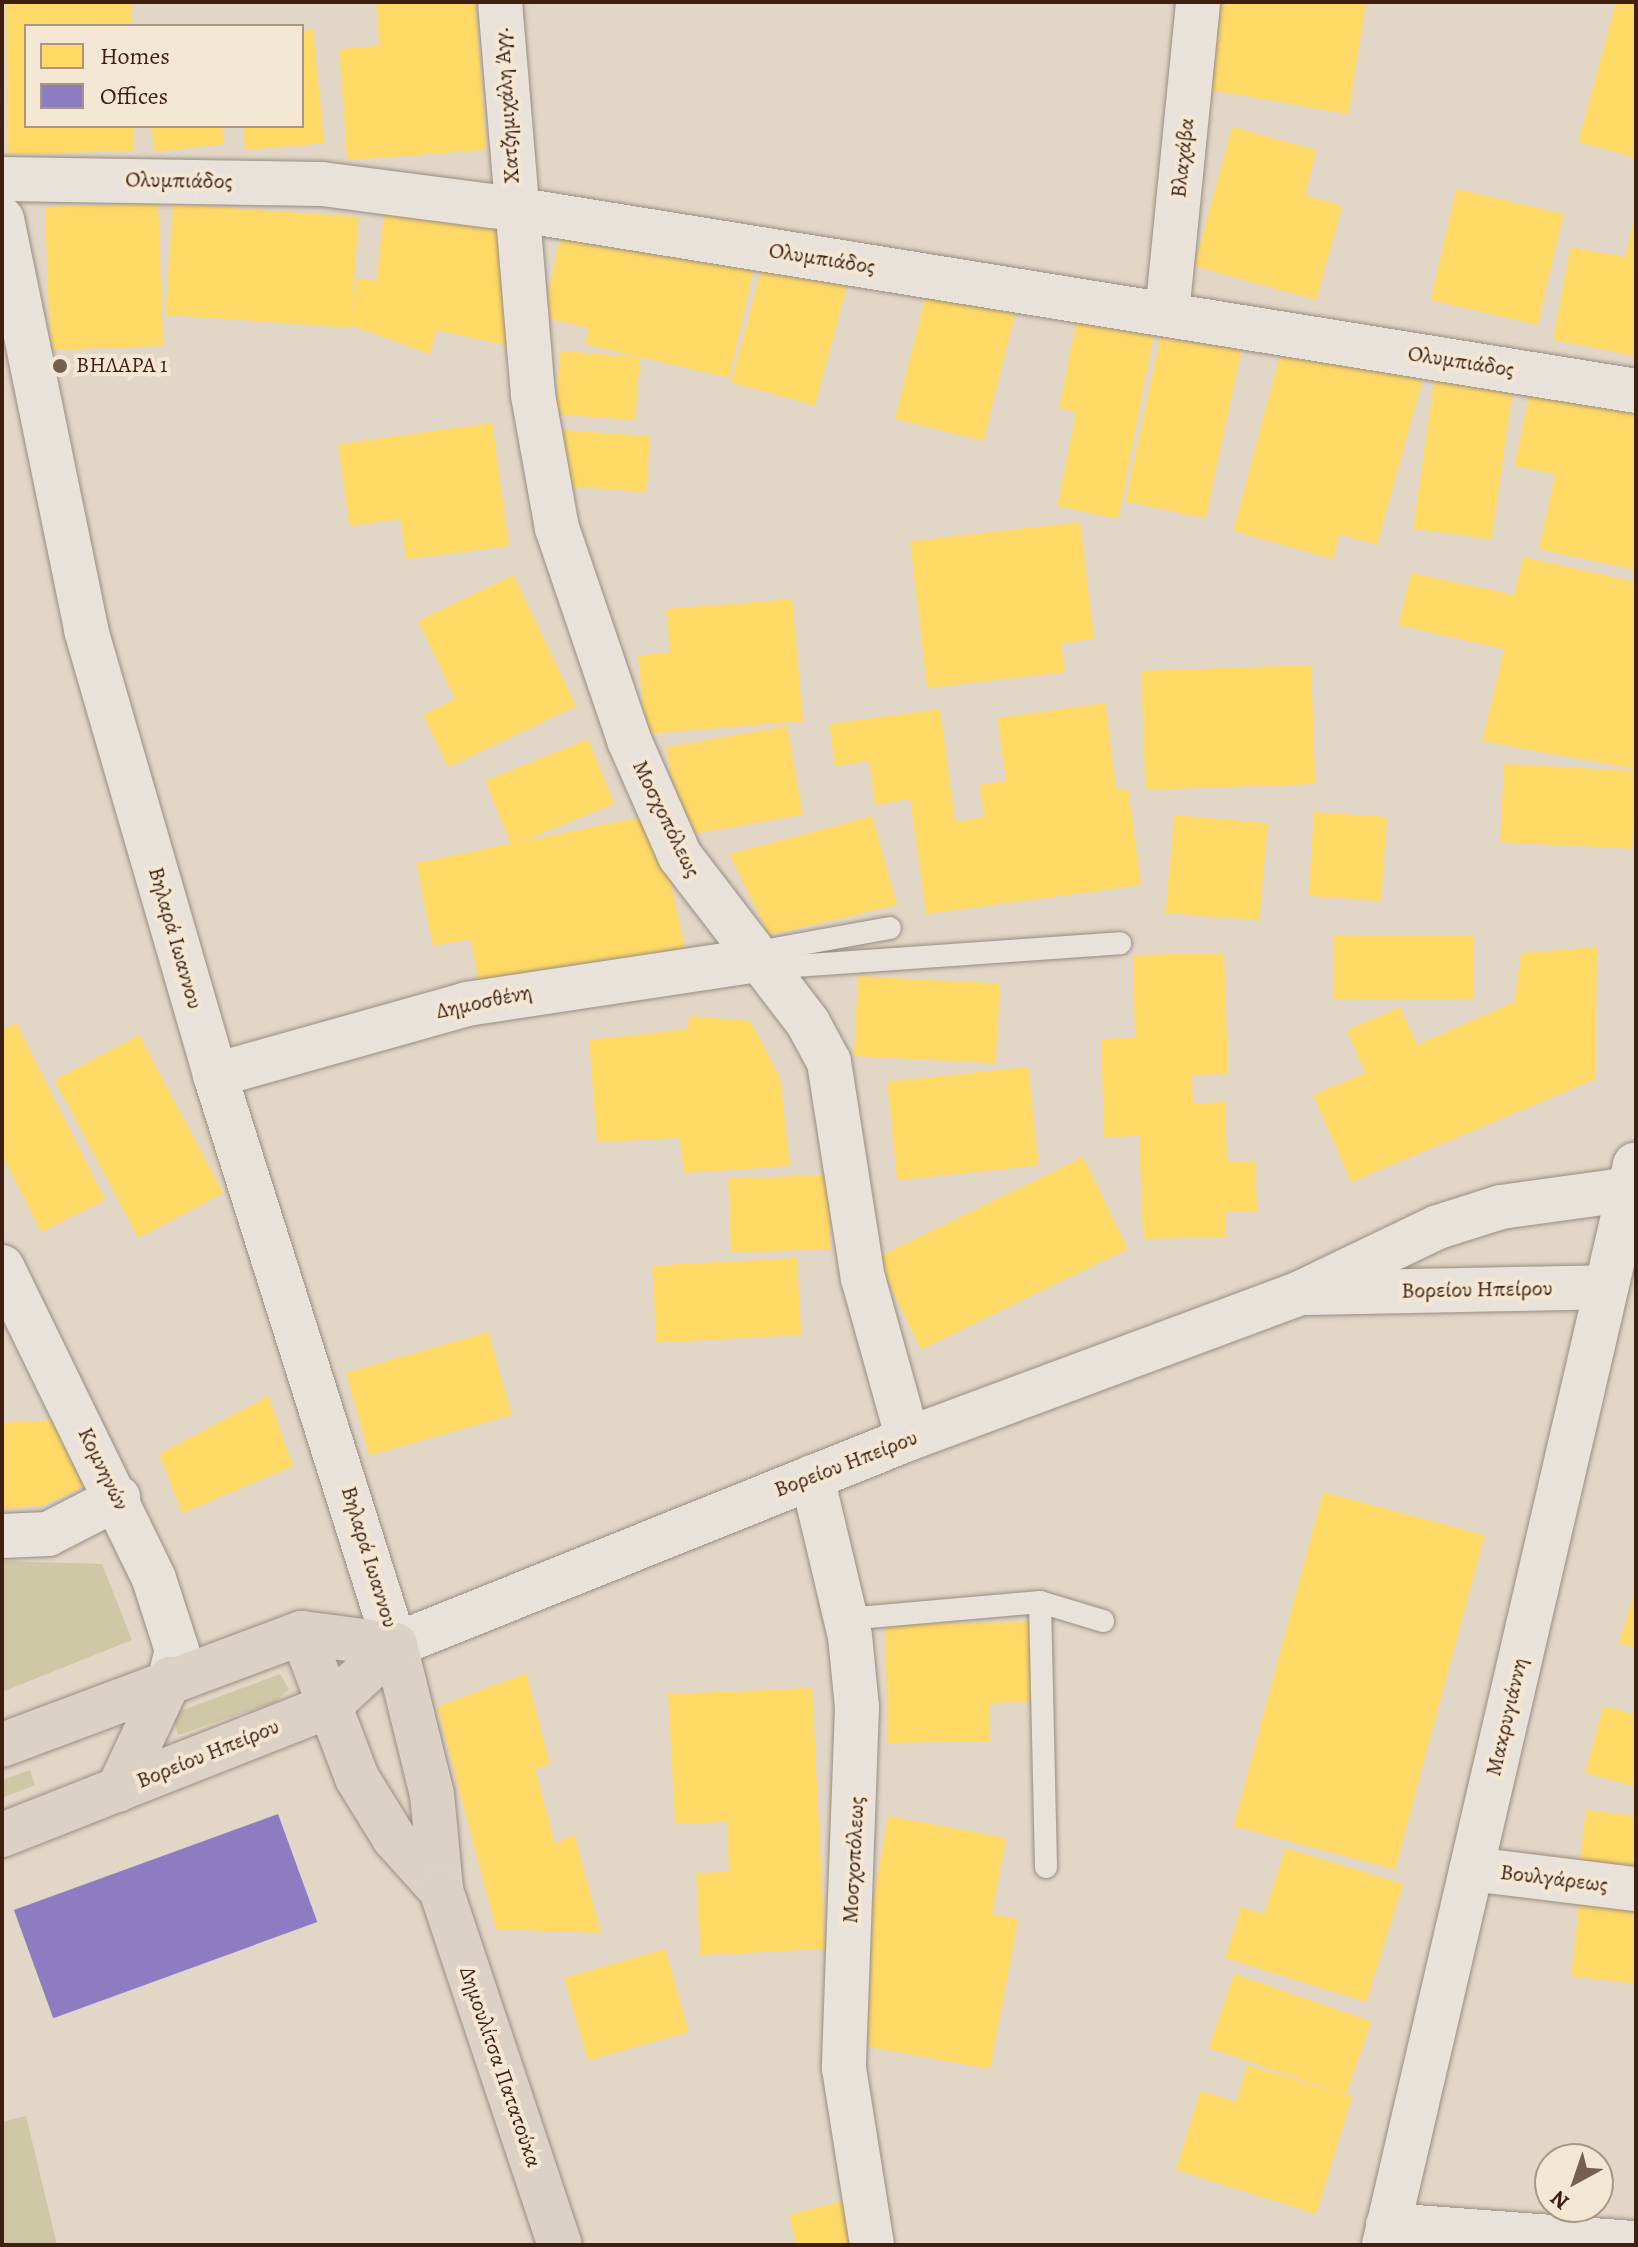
<!DOCTYPE html>
<html>
<head>
<meta charset="utf-8">
<style>
	body { margin:0 }
	#map { position:relative; width:1638px; height:2247px; overflow:hidden; background:#e2d6c6; font-family:Alegreya,serif }
	div>[style] { position:absolute }
	.green>* { inset:0; background:#cfc8a6 }
	.homes>* { inset:0; background:#ffd966; transform-origin:0 0 }
	.offices>* { inset:0; background:#8e7cc3; transform-origin:0 0 }
	.roads { filter:drop-shadow(0 0 2px #988d82) drop-shadow(0 0 2px #988d82) }
	.service>* { height:22px; margin:-11px; padding:0 11px; transform-origin:11px; border-radius:11px; background:#e8e2da }
	.minor>* { height:44px; margin:-22px; padding:0 22px; transform-origin:22px; border-radius:22px; background:#e8e2da }
	.secondary>* { height:44px; margin:-22px; padding:0 22px; transform-origin:22px; border-radius:22px; background:#e8e2da }
	.primary>* { height:44px; margin:-22px; padding:0 22px; transform-origin:22px; border-radius:22px; background:#dbd2c5 }
	.dots>* { width:22px; height:22px; translate:-50% -50%; box-sizing:border-box; border:4px solid #f3e6d3; border-radius:50% }
	span { translate:-50% -50%; white-space:nowrap; text-align:center; line-height:1.15; -webkit-text-stroke:8px #f3e6d3; paint-order:stroke }
	.street-label { font-size:22px; color:#3e1f10 }
	.poi-label { font-size:22px; color:#3e1f10 }
	.left { translate:0 -50%; text-align:left }
	.frame { position:absolute; inset:0; border:4px solid #3e1f10; pointer-events:none }
	.legend { position:absolute; left:24px; top:24px; width:280px; height:104px; box-sizing:border-box; background:#f3e6d3; border:2px solid #ab9685; margin:0; padding:10px 14px; list-style:none; font-size:24px; color:#3e1f10 }
	.legend li { display:flex; align-items:center; gap:16px; height:40px }
	.legend b { width:40px; border:2px solid #ab9685 }
	.north { position:absolute; left:1534px; top:2143px; width:80px; height:80px; box-sizing:border-box; background:#f3e6d3; border:2px solid #ab9685; border-radius:50%; rotate:220deg; font-size:22px; font-weight:700; line-height:32px; text-align:center; color:#3e1f10 }
	.north::after { content:''; display:block; margin:auto; width:28px; height:36px; background:#775f50; clip-path:polygon(50% 0,100% 100%,50% 72%,0 100%) }
</style>
</head>
<body>
<div id="map">
	<div class="green">
		<div style="clip-path:polygon(2px 1561px,102px 1564px,132px 1640px,2px 1692px)"></div>
		<div style="clip-path:polygon(280px 1674px,289px 1689px,275px 1702px,178px 1735px,172px 1714px)"></div>
		<div style="clip-path:polygon(30px 1770px,35px 1785px,2px 1798px,2px 1780px)"></div>
		<div style="clip-path:polygon(26px 2116px,57px 2245px,2px 2245px,2px 2122px)"></div>
	</div>
	<div class="homes">
		<div style="clip-path:polygon(6px 2px,131px 2px,131px 26px,26px 26px,26px 126px,133px 126px,134px 151px,8px 154px)"></div>
		<div style="clip-path:polygon(376px 2px,475px 2px,486px 150px,347px 160px,339px 49px,379px 46px)"></div>
		<div style="clip-path:polygon(1218px 2px,1366px 2px,1348px 114px,1204px 89px)"></div>
		<div style="clip-path:polygon(1616px 2px,1636px 2px,1636px 158px,1578px 142px)"></div>
		<div style="clip-path:polygon(313px 30px,324px 143px,245px 150px,243px 126px,302px 126px,302px 31px)"></div>
		<div style="clip-path:polygon(151px 126px,222px 126px,224px 144px,154px 152px)"></div>
		<div style="clip-path:polygon(1232px 127px,1316px 150px,1305px 195px,1342px 206px,1316px 300px,1194px 266px)"></div>
		<div style="left:1456px;top:189px;width:110px;height:114px;rotate:13deg"></div>
		<div style="left:158px;top:203px;width:143px;height:113px;rotate:88deg"></div>
		<div style="left:173px;top:204px;width:186px;height:111px;rotate:4deg"></div>
		<div style="clip-path:polygon(505px 205px,513px 347px,436px 330px,430px 354px,350px 325px,357px 278px,376px 281px,384px 213px)"></div>
		<div style="clip-path:polygon(1636px 208px,1636px 356px,1553px 340px,1570px 247px,1625px 257px)"></div>
		<div style="clip-path:polygon(563px 226px,753px 271px,729px 378px,640px 357px,635px 420px,555px 414px,560px 351px,640px 357px,585px 344px,588px 328px,542px 317px)"></div>
		<div style="left:764px;top:259px;width:87px;height:128px;rotate:15deg"></div>
		<div style="left:927px;top:290px;width:91px;height:133px;rotate:14deg"></div>
		<div style="clip-path:polygon(1078px 312px,1155px 327px,1118px 519px,1057px 506px,1076px 412px,1059px 408px)"></div>
		<div style="left:1161px;top:333px;width:82px;height:172px;rotate:12deg"></div>
		<div style="clip-path:polygon(1283px 343px,1422px 381px,1377px 545px,1339px 534px,1333px 559px,1233px 531px)"></div>
		<div style="left:1435px;top:373px;width:79px;height:157px;rotate:8deg"></div>
		<div style="clip-path:polygon(1533px 378px,1636px 400px,1636px 570px,1539px 549px,1555px 474px,1514px 466px)"></div>
		<div style="clip-path:polygon(492px 423px,509px 546px,406px 559px,400px 519px,349px 526px,338px 444px)"></div>
		<div style="left:562px;top:430px;width:88px;height:56px;rotate:4deg"></div>
		<div style="clip-path:polygon(1080px 522px,1094px 639px,1061px 643px,1065px 672px,927px 688px,910px 541px)"></div>
		<div style="clip-path:polygon(1523px 557px,1636px 582px,1636px 769px,1482px 741px,1504px 649px,1398px 625px,1411px 573px,1514px 595px)"></div>
		<div style="clip-path:polygon(513px 575px,576px 706px,448px 767px,423px 715px,455px 699px,418px 621px)"></div>
		<div style="clip-path:polygon(792px 599px,803px 721px,645px 734px,638px 656px,670px 652px,666px 609px)"></div>
		<div style="left:1311px;top:665px;width:119px;height:170px;rotate:88deg"></div>
		<div style="clip-path:polygon(1105px 703px,1116px 790px,1128px 789px,1141px 885px,926px 914px,910px 799px,875px 805px,869px 761px,835px 766px,829px 724px,940px 709px,955px 822px,984px 817px,979px 785px,1006px 781px,997px 718px)"></div>
		<div style="left:787px;top:726px;width:90px;height:123px;rotate:80deg"></div>
		<div style="left:588px;top:739px;width:70px;height:111px;rotate:68deg"></div>
		<div style="left:1504px;top:764px;width:132px;height:78px;rotate:3deg"></div>
		<div style="left:1314px;top:812px;width:73px;height:84px;rotate:4deg"></div>
		<div style="clip-path:polygon(656px 814px,685px 949px,481px 992px,470px 939px,433px 946px,416px 863px)"></div>
		<div style="left:1174px;top:815px;width:94px;height:98px;rotate:5deg"></div>
		<div style="clip-path:polygon(872px 816px,897px 905px,769px 935px,729px 854px)"></div>
		<div style="left:1333px;top:936px;width:141px;height:63px"></div>
		<div style="clip-path:polygon(1597px 947px,1595px 1079px,1351px 1182px,1313px 1095px,1365px 1073px,1347px 1030px,1400px 1007px,1417px 1045px,1514px 1002px,1521px 953px)"></div>
		<div style="clip-path:polygon(1224px 953px,1228px 1074px,1191px 1075px,1193px 1104px,1225px 1102px,1227px 1161px,1255px 1161px,1257px 1211px,1225px 1211px,1225px 1237px,1143px 1239px,1139px 1136px,1104px 1137px,1101px 1039px,1135px 1038px,1133px 955px)"></div>
		<div style="left:858px;top:976px;width:142px;height:80px;rotate:3deg"></div>
		<div style="clip-path:polygon(689px 1016px,750px 1021px,780px 1078px,790px 1166px,684px 1173px,679px 1138px,597px 1142px,589px 1040px,688px 1029px)"></div>
		<div style="clip-path:polygon(16px 1023px,105px 1200px,41px 1232px,2px 1155px,2px 1030px)"></div>
		<div style="left:139px;top:1035px;width:179px;height:96px;rotate:62deg"></div>
		<div style="left:1028px;top:1067px;width:99px;height:142px;rotate:84deg"></div>
		<div style="left:1083px;top:1157px;width:102px;height:230px;rotate:64deg"></div>
		<div style="left:828px;top:1175px;width:74px;height:100px;rotate:88deg"></div>
		<div style="left:797px;top:1258px;width:77px;height:145px;rotate:87deg"></div>
		<div style="left:488px;top:1332px;width:86px;height:148px;rotate:74deg"></div>
		<div style="clip-path:polygon(268px 1396px,293px 1466px,182px 1513px,159px 1454px)"></div>
		<div style="clip-path:polygon(52px 1420px,83px 1487px,43px 1505px,2px 1509px,2px 1423px)"></div>
		<div style="left:1323px;top:1492px;width:167px;height:346px;rotate:15deg"></div>
		<div style="clip-path:polygon(1635px 1589px,1636px 1589px,1636px 1648px,1619px 1643px)"></div>
		<div style="clip-path:polygon(1032px 1622px,1034px 1702px,989px 1703px,990px 1741px,888px 1743px,885px 1624px)"></div>
		<div style="clip-path:polygon(526px 1673px,550px 1765px,535px 1769px,555px 1844px,574px 1834px,601px 1933px,496px 1929px,437px 1707px)"></div>
		<div style="clip-path:polygon(812px 1688px,825px 1949px,700px 1955px,696px 1873px,729px 1872px,727px 1822px,675px 1824px,668px 1694px)"></div>
		<div style="clip-path:polygon(1603px 1706px,1636px 1715px,1636px 1787px,1585px 1773px)"></div>
		<div style="clip-path:polygon(1586px 1810px,1636px 1816px,1636px 1883px,1578px 1875px)"></div>
		<div style="clip-path:polygon(888px 1816px,1006px 1838px,992px 1914px,1018px 1919px,990px 2069px,847px 2043px)"></div>
		<div style="clip-path:polygon(1285px 1848px,1403px 1884px,1366px 2002px,1225px 1958px,1241px 1907px,1264px 1914px)"></div>
		<div style="clip-path:polygon(1580px 1893px,1636px 1899px,1636px 1984px,1571px 1976px)"></div>
		<div style="left:665px;top:1949px;width:86px;height:105px;rotate:74deg"></div>
		<div style="left:1234px;top:1974px;width:145px;height:78px;rotate:19deg"></div>
		<div style="clip-path:polygon(1247px 2065px,1352px 2097px,1316px 2214px,1176px 2170px,1200px 2091px,1236px 2102px)"></div>
		<div style="clip-path:polygon(846px 2200px,858px 2245px,796px 2245px,789px 2215px)"></div>
	</div>
	<div class="offices">
		<div style="left:278px;top:1814px;width:115px;height:281px;rotate:70deg"></div>
	</div>
	<div class="roads">
		<div class="service">
			<div style="left:752px;top:953px;width:140px;rotate:-10.3deg"></div>
			<div style="left:766px;top:968px;width:355px;rotate:-4deg"></div>
			<div style="left:1040px;top:1602px;width:265px;rotate:88.7deg"></div>
			<div style="left:846px;top:1619px;width:195px;rotate:-5deg"></div>
			<div style="left:1040px;top:1602px;width:66px;rotate:16.8deg"></div>
		</div>
		<div class="minor">
			<div style="left:500px;top:2px;width:394px;rotate:85.2deg"></div>
			<div style="left:533px;top:395px;width:135px;rotate:79.8deg"></div>
			<div style="left:557px;top:528px;width:224px;rotate:71.2deg"></div>
			<div style="left:629px;top:740px;width:127px;rotate:66.3deg"></div>
			<div style="left:680px;top:856px;width:210px;rotate:52.5deg"></div>
			<div style="left:808px;top:1023px;width:44px;rotate:61.7deg"></div>
			<div style="left:829px;top:1062px;width:219px;rotate:81.1deg"></div>
			<div style="left:863px;top:1278px;width:167px;rotate:74.4deg"></div>
			<div style="left:2px;top:179px;width:320px;rotate:0.9deg"></div>
			<div style="left:322px;top:184px;width:194px;rotate:7.4deg"></div>
			<div style="left:514px;top:209px;width:1137px;rotate:9.21deg"></div>
			<div style="left:1167px;top:314px;width:314px;rotate:-84.3deg"></div>
			<div style="left:215px;top:1075px;width:262px;rotate:-15.7deg"></div>
			<div style="left:467px;top:1004px;width:294px;rotate:-8.6deg"></div>
			<div style="left:812px;top:1477px;width:163px;rotate:76.6deg"></div>
			<div style="left:850px;top:1636px;width:71px;rotate:84.4deg"></div>
			<div style="left:857px;top:1707px;width:361px;rotate:92.1deg"></div>
			<div style="left:844px;top:2068px;width:179px;rotate:81deg"></div>
			<div style="left:2px;top:1536px;width:46px;rotate:-2.5deg"></div>
			<div style="left:48px;top:1534px;width:79px;rotate:-27.2deg"></div>
			<div style="left:1472px;top:1869px;width:165px;rotate:7deg"></div>
			<div style="left:1388px;top:2225px;width:249px;rotate:4.2deg"></div>
		</div>
		<div class="secondary">
			<div style="left:2px;top:219px;width:419px;rotate:78.4deg"></div>
			<div style="left:86px;top:630px;width:463px;rotate:73.8deg"></div>
			<div style="left:215px;top:1075px;width:598px;rotate:72.47deg"></div>
			<div style="left:395px;top:1645px;width:553px;rotate:-21.88deg"></div>
			<div style="left:908px;top:1439px;width:418px;rotate:-20.4deg"></div>
			<div style="left:1300px;top:1293px;width:153px;rotate:-25.6deg"></div>
			<div style="left:1438px;top:1227px;width:66px;rotate:-17.6deg"></div>
			<div style="left:1501px;top:1207px;width:130px;rotate:-7.9deg"></div>
			<div style="left:2px;top:1267px;width:347px;rotate:64deg"></div>
			<div style="left:154px;top:1579px;width:75px;rotate:72.1deg"></div>
			<div style="left:177px;top:1650px;width:30px;rotate:104deg"></div>
			<div style="left:1307px;top:1293px;width:299px;rotate:-1.1deg"></div>
			<div style="left:1384px;top:2245px;width:1109px;rotate:-76.92deg"></div>
		</div>
		<div class="primary">
			<div style="left:302px;top:1633px;width:155px;rotate:69.2deg"></div>
			<div style="left:357px;top:1778px;width:70px;rotate:58.3deg"></div>
			<div style="left:394px;top:1838px;width:70px;rotate:47.9deg"></div>
			<div style="left:395px;top:1645px;width:154px;rotate:76.1deg"></div>
			<div style="left:432px;top:1794px;width:96px;rotate:84.6deg"></div>
			<div style="left:441px;top:1890px;width:374px;rotate:71.5deg"></div>
			<div style="left:2px;top:1745px;width:320px;rotate:-20.5deg"></div>
			<div style="left:302px;top:1633px;width:94px;rotate:7.4deg"></div>
			<div style="left:118px;top:1790px;width:123px;rotate:-64.9deg"></div>
			<div style="left:2px;top:1835px;width:352px;rotate:-21.5deg"></div>
			<div style="left:329px;top:1706px;width:90px;rotate:-42.7deg"></div>
		</div>
	</div>
	<div class="dots">
		<div style="left:60px;top:366px;background:#775f50"></div>
	</div>
	<div class="street-label">
		<span style="left:507px;top:105px;rotate:-94deg">Χατζημιχάλη Άγγ.</span>
		<span style="left:1183px;top:158px;rotate:-84deg">Βλαχάβα</span>
		<span style="left:179px;top:181px;rotate:1deg">Ολυμπιάδος</span>
		<span style="left:822px;top:259px;rotate:9deg">Ολυμπιάδος</span>
		<span style="left:1461px;top:362px;rotate:9deg">Ολυμπιάδος</span>
		<span style="left:666px;top:819px;rotate:64deg">Μοσχοπόλεως</span>
		<span style="left:175px;top:938px;rotate:74deg">Βηλαρά Ιωαννου</span>
		<span style="left:484px;top:1002px;rotate:-12deg">Δημοσθένη</span>
		<span style="left:1477px;top:1290px;rotate:-1deg">Βορείου Ηπείρου</span>
		<span style="left:846px;top:1464px;rotate:-21deg">Βορείου Ηπείρου</span>
		<span style="left:103px;top:1469px;rotate:64deg">Κομνηνών</span>
		<span style="left:369px;top:1557px;rotate:73deg">Βηλαρά Ιωαννου</span>
		<span style="left:1507px;top:1717px;rotate:-77deg">Μακρυγιάννη</span>
		<span style="left:208px;top:1754px;rotate:-22deg">Βορείου Ηπείρου</span>
		<span style="left:854px;top:1860px;rotate:-87deg">Μοσχοπόλεως</span>
		<span style="left:1554px;top:1879px;rotate:7deg">Βουλγάρεως</span>
		<span style="left:500px;top:2067px;rotate:71deg">Δημουλίτσα Πατατούκα</span>
	</div>
	<div class="poi-label">
		<span class="left" style="left:76px;top:366px">ΒΗΛΑΡΑ 1</span>
	</div>
	<div class="frame"></div>
	<ul class="legend">
	<li><b style="height:22px;background:#ffd966"></b>Homes</li>
	<li><b style="height:22px;background:#8e7cc3"></b>Offices</li>
	</ul>
	<div class="north">N</div>
</div>
</body>
</html>
